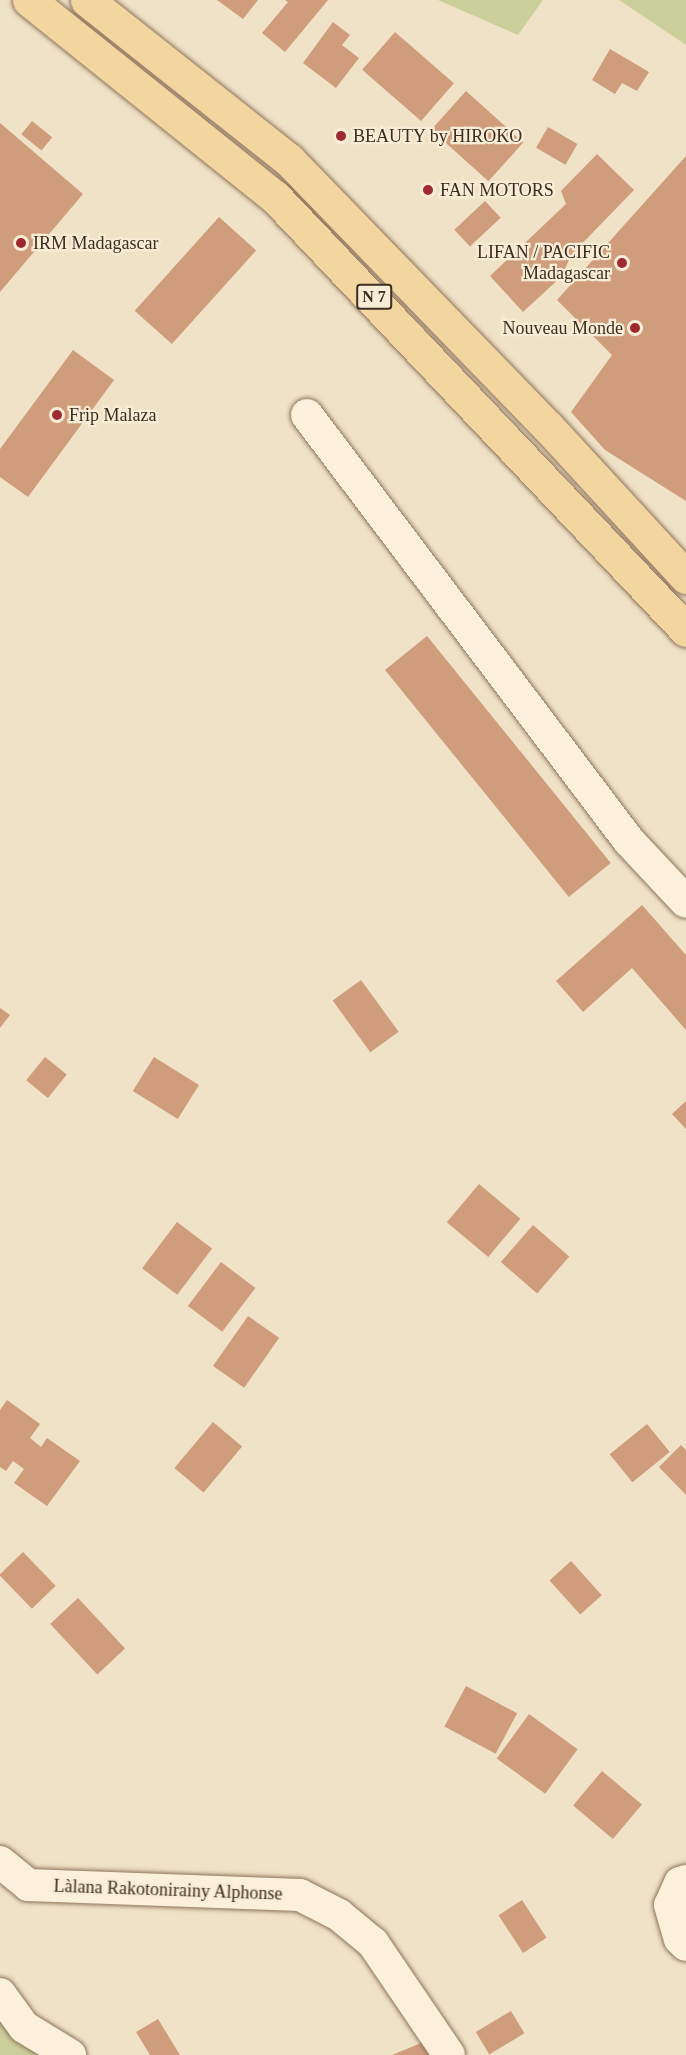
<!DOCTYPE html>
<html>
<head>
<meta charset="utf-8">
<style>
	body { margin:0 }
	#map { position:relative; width:686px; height:2055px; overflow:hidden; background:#f0e2c7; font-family:"Times New Roman",serif }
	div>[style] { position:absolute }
	.green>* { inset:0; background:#cbcf9a }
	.building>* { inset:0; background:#cf9c7c; transform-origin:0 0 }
	.roads { filter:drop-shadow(0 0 2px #8d745b) drop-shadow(0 0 2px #8d745b) }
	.minor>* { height:32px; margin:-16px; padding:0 16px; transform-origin:16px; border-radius:16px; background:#faf0db }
	.primary>* { height:33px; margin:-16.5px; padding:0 16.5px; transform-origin:16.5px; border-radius:16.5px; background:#f3d69f }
	.dots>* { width:16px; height:16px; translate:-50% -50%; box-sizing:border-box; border:3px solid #f7edd7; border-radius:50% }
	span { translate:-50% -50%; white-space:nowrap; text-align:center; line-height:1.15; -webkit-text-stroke:4.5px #f7edd7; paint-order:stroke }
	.shield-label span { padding:2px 4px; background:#f7edd7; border:2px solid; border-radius:4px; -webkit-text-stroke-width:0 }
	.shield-label { font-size:16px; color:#3d2d20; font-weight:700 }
	.poi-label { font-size:18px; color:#3d2d20 }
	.left { translate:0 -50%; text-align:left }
	.right { translate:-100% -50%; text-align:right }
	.street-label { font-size:18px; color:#3d2d20 }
</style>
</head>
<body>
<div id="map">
	<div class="green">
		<div style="clip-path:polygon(438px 0,543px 0,518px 35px)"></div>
		<div style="clip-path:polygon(619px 0,686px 0,686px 45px)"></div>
		<div style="clip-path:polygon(0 1986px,53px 2055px,0 2055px)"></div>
	</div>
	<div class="building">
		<div style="clip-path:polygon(217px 0,258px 0,243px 19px)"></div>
		<div style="clip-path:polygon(285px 0,328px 0,285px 52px,262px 33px,288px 2px)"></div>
		<div style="clip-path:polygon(333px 22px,350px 35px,342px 45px,359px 58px,336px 88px,303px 63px)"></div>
		<div style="left:395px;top:32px;width:78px;height:50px;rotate:41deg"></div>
		<div style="clip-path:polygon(610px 49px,649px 72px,637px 91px,622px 83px,615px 94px,592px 80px)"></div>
		<div style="left:466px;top:91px;width:77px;height:52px;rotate:42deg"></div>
		<div style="left:32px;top:121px;width:26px;height:17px;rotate:39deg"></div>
		<div style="clip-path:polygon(0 123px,83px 194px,0 292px)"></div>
		<div style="left:548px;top:127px;width:34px;height:24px;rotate:30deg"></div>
		<div style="clip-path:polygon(597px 154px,634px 190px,571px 255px,562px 276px,523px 312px,490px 276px,566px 204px,561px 191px)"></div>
		<div style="clip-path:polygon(686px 156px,686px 501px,605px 450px,571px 412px,612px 355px,557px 300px)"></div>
		<div style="left:485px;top:201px;width:23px;height:42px;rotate:47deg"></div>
		<div style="left:219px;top:217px;width:50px;height:126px;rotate:42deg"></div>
		<div style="clip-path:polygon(73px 350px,114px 380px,28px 497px,0 477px,0 449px)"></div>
		<div style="left:427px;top:636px;width:292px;height:54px;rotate:51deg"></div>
		<div style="clip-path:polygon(642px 905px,686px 955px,686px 1030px,632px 968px,583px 1012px,556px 981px)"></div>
		<div style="left:361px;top:980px;width:64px;height:35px;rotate:54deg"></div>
		<div style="clip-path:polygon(0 1008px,10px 1015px,0 1028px)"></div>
		<div style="left:45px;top:1057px;width:28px;height:30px;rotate:39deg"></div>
		<div style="left:154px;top:1057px;width:53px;height:40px;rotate:32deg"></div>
		<div style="clip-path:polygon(686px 1101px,686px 1129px,672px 1114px)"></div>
		<div style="left:479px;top:1184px;width:54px;height:50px;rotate:40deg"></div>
		<div style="left:177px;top:1222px;width:44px;height:58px;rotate:37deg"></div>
		<div style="left:533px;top:1225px;width:48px;height:49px;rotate:41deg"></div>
		<div style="left:221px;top:1262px;width:43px;height:55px;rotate:37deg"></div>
		<div style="left:248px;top:1316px;width:38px;height:61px;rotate:35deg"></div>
		<div style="clip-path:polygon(7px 1400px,40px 1424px,30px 1438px,41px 1447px,47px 1438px,80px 1461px,47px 1506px,14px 1483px,24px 1469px,13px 1461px,6px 1471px,0 1467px,0 1410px)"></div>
		<div style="left:213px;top:1422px;width:38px;height:60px;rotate:40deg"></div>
		<div style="left:647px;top:1424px;width:36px;height:48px;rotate:51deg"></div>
		<div style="clip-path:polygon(681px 1445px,686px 1450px,686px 1495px,659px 1467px)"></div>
		<div style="left:23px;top:1552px;width:47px;height:33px;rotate:46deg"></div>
		<div style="left:571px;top:1561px;width:46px;height:29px;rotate:48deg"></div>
		<div style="left:78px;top:1598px;width:69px;height:38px;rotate:47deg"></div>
		<div style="left:466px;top:1686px;width:58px;height:46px;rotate:28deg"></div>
		<div style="left:529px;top:1714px;width:60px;height:55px;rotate:36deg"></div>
		<div style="left:602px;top:1771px;width:52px;height:45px;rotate:40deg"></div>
		<div style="left:522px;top:1900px;width:45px;height:28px;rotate:57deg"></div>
		<div style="left:511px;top:2011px;width:26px;height:41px;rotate:59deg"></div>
		<div style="clip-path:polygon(158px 2019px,180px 2055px,150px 2055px,136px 2032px)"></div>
		<div style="clip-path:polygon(426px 2041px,432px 2055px,392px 2055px)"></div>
	</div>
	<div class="roads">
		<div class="minor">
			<div style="left:307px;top:415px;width:534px;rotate:52.92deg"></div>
			<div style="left:629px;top:841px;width:83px;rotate:46.9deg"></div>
			<div style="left:0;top:1862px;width:36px;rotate:39deg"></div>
			<div style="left:28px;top:1885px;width:272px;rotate:2.1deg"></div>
			<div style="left:300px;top:1895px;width:44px;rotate:27.1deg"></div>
			<div style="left:339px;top:1915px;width:44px;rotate:39.5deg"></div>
			<div style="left:373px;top:1943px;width:135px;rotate:55.8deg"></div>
			<div style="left:686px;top:1881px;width:6px;rotate:162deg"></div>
			<div style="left:680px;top:1883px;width:24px;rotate:114deg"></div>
			<div style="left:670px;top:1905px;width:35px;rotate:74deg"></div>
			<div style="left:680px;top:1939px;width:8px;rotate:45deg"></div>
			<div style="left:0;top:1994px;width:41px;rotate:54deg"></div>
			<div style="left:24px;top:2027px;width:54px;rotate:31.3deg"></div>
		</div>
		<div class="primary">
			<div style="left:29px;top:0;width:315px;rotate:38.7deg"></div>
			<div style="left:275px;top:197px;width:597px;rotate:46.49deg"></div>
			<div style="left:87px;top:0;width:258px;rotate:38.4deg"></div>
			<div style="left:289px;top:160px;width:372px;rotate:45.9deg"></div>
			<div style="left:548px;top:427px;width:204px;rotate:47.4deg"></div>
		</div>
	</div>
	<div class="dots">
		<div style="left:341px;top:136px;background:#9e292e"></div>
		<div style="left:428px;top:190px;background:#9e292e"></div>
		<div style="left:21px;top:243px;background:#9e292e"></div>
		<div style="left:622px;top:263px;background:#9e292e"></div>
		<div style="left:635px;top:328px;background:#9e292e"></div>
		<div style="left:57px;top:415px;background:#9e292e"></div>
	</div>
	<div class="shield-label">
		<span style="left:374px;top:297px">N 7</span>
	</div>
	<div class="poi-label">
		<span class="left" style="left:353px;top:136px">BEAUTY by HIROKO</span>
		<span class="left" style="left:440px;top:190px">FAN MOTORS</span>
		<span class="left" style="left:33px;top:243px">IRM Madagascar</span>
		<span class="right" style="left:610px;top:263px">LIFAN / PACIFIC<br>Madagascar</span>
		<span class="right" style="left:623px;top:328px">Nouveau Monde</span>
		<span class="left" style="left:69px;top:415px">Frip Malaza</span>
	</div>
	<div class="street-label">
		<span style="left:168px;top:1890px;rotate:2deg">Làlana Rakotonirainy Alphonse</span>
	</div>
</div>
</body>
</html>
